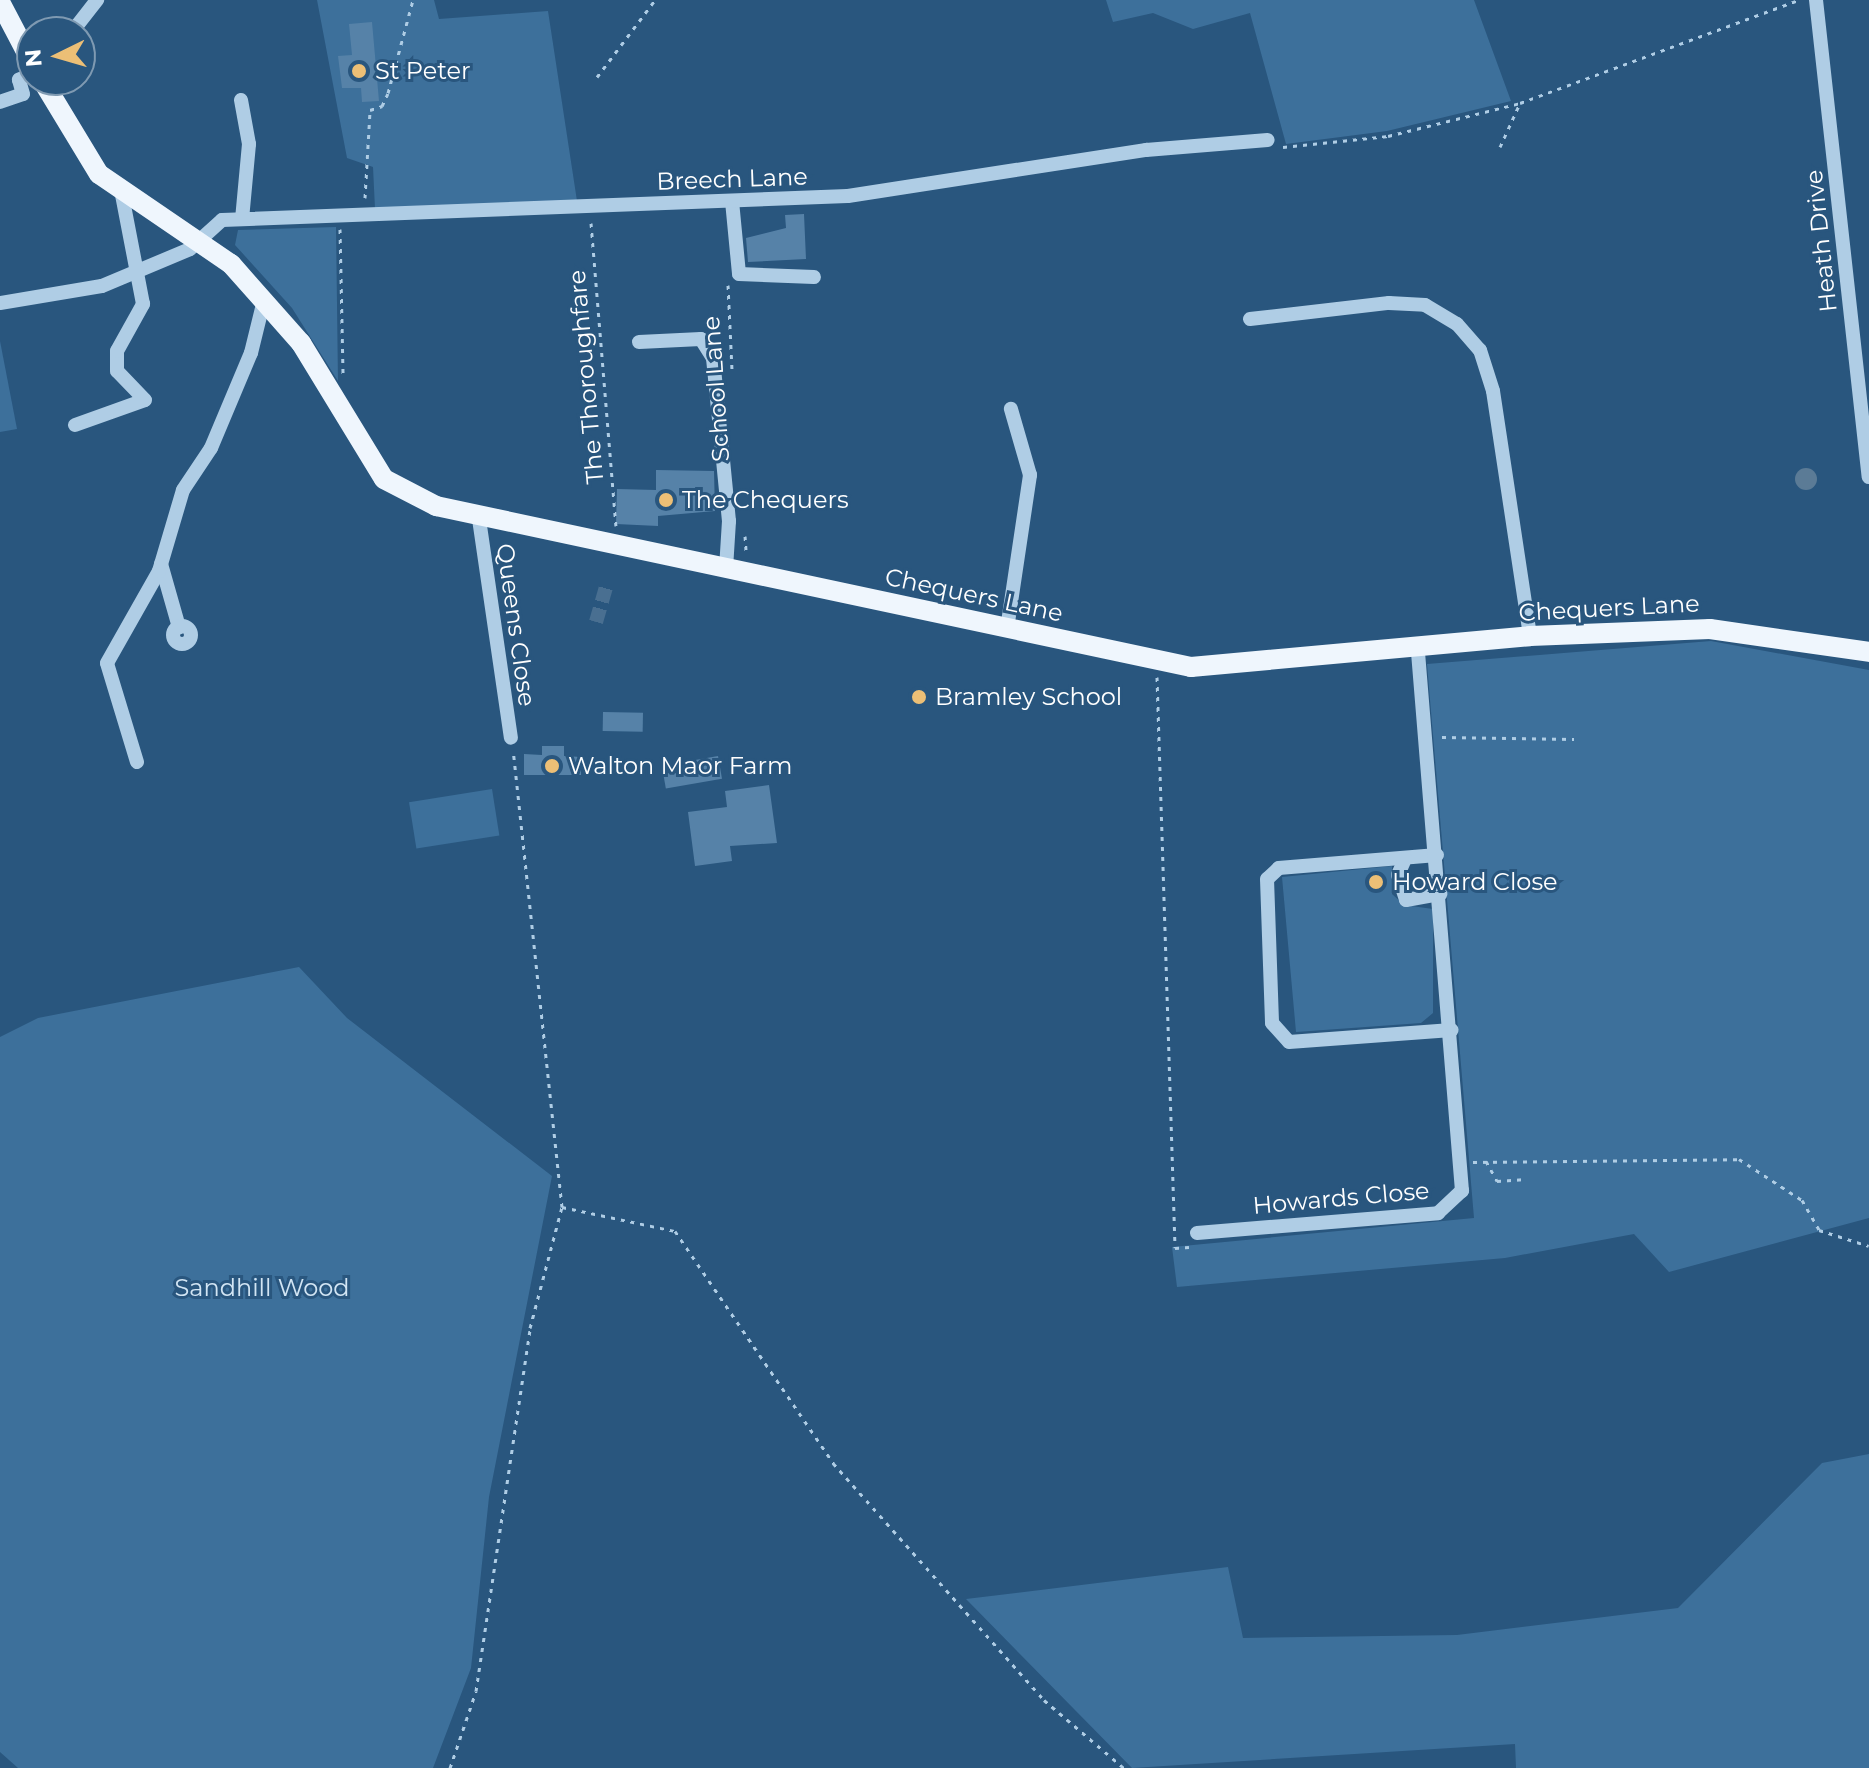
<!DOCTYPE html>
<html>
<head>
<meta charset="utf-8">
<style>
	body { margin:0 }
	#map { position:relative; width:1869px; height:1768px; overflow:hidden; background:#29567e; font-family:Montserrat,sans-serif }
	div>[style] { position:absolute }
	.green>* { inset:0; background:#3d709b; transform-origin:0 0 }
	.water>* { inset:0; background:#5b7b96 }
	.round { border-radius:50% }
	.building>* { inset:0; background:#5682a8; transform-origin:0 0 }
	.minor-tunnel>* { height:14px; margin-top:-7px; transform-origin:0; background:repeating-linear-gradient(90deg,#496f91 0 14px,transparent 0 21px) }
	.path>* { height:3px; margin-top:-1.5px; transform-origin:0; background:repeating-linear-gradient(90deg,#afcde5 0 4px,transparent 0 10px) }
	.minor>* { height:14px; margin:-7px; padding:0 7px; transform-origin:7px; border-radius:7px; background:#afcde5 }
	.minor>.ring { margin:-7px; padding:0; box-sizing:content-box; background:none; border:14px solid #afcde5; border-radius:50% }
	.major>* { height:20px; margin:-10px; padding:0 10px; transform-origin:10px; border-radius:10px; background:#eff6fd }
	.dots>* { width:22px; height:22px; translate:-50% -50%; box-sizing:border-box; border:4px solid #29567e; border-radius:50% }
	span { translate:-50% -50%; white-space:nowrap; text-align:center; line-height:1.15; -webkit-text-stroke:6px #29567e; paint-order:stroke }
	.poi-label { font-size:24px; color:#fff }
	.left { translate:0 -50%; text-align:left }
	.street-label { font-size:24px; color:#fff }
	.park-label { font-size:24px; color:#d2e5f4 }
	.north { position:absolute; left:16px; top:16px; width:80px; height:80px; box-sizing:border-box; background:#29567e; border:2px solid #7f9ab2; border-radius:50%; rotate:265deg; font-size:22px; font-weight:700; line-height:32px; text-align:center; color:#fff }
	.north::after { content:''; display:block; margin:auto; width:28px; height:36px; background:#ecbf76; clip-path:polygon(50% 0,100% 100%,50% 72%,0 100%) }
</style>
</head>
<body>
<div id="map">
	<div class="green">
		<div style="clip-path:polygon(317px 0,434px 0,439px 19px,548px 11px,577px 201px,375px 209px,373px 167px,347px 158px)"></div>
		<div style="clip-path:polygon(1106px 0,1474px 0,1511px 101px,1387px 131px,1286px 144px,1250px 13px,1193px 29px,1153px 13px,1113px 22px)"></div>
		<div style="clip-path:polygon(336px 227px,338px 381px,292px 308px,235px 245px,238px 230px)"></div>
		<div style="clip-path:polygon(0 341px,17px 429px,0 432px)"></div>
		<div style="clip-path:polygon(1711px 641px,1869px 670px,1869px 1218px,1669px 1272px,1634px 1234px,1505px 1258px,1177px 1287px,1172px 1247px,1474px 1218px,1427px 664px)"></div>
		<div style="left:492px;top:789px;width:47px;height:84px;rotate:81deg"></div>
		<div style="clip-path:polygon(1392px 866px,1392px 894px,1404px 905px,1433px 909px,1433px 1013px,1421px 1023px,1296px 1032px,1282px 877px)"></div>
		<div style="clip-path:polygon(299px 967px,347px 1018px,552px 1176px,489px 1497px,471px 1668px,433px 1768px,18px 1768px,0 1752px,0 1037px,38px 1018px)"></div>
		<div style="clip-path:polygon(1869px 1454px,1869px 1768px,1516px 1768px,1515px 1744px,1132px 1768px,966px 1599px,1228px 1567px,1243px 1638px,1457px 1635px,1678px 1608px,1822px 1463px)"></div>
	</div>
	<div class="water">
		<div class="round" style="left:1795px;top:468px;width:22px;height:22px"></div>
	</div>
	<div class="building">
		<div style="clip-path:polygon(372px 22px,379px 101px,362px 102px,361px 88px,342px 88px,338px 56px,352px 55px,349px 24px)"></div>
		<div style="clip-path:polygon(804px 214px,806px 259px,748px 262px,746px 238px,786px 228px,785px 215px)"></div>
		<div style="clip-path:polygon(656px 470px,714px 471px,715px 511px,658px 516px,658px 526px,616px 524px,617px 489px,656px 490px)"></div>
		<div style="left:603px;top:712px;width:40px;height:19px;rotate:1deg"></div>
		<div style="clip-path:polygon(542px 746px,564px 746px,564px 756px,581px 757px,581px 775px,524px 775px,524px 754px,542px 755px)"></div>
		<div style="left:718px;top:756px;width:23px;height:57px;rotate:80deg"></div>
		<div style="clip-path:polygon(769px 785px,777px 843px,730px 846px,732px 861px,695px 866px,688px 812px,727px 807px,725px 791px)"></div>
	</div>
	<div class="minor-tunnel">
		<div style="left:596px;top:622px;width:40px;rotate:-74deg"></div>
	</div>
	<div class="path">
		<div style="left:597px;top:77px;width:96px;rotate:-53deg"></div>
		<div style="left:1283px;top:147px;width:106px;rotate:-6deg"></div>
		<div style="left:1388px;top:136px;width:136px;rotate:-14deg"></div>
		<div style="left:1520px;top:103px;width:296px;rotate:-20.3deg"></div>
		<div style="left:1500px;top:147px;width:48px;rotate:-65.6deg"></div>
		<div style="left:365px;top:198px;width:88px;rotate:-86.7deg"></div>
		<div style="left:370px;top:110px;width:13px;rotate:-18deg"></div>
		<div style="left:382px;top:106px;width:14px;rotate:-65deg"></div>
		<div style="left:388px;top:93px;width:96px;rotate:-75deg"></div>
		<div style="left:591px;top:223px;width:304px;rotate:85.3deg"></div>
		<div style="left:340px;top:229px;width:145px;rotate:88.8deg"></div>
		<div style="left:728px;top:285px;width:84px;rotate:87.3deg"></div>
		<div style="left:745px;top:536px;width:16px;rotate:86deg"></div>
		<div style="left:1157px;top:677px;width:571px;rotate:88.19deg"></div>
		<div style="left:1175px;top:1248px;width:14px;rotate:-4deg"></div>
		<div style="left:1442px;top:737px;width:132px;rotate:0.9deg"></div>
		<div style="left:1486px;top:1161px;width:23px;rotate:61deg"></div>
		<div style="left:1497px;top:1181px;width:26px;rotate:-4deg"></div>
		<div style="left:1473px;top:1162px;width:266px;rotate:-0.6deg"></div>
		<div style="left:1739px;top:1159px;width:75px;rotate:33.1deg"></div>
		<div style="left:1802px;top:1200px;width:34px;rotate:60deg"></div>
		<div style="left:1819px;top:1230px;width:52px;rotate:17.7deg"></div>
		<div style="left:562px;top:1207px;width:116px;rotate:12deg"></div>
		<div style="left:675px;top:1231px;width:281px;rotate:55.7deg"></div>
		<div style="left:833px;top:1463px;width:317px;rotate:48.3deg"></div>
		<div style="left:1044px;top:1700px;width:105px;rotate:40.4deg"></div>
		<div style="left:450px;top:1768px;width:81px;rotate:-71.3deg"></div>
		<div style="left:476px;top:1691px;width:367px;rotate:-81.5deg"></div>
		<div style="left:530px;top:1328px;width:125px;rotate:-75.2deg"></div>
		<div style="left:562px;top:1207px;width:459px;rotate:-96.1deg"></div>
	</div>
	<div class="minor">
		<div style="left:1816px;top:0;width:480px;rotate:83.7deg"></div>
		<div style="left:72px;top:32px;width:41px;rotate:-52deg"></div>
		<div style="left:241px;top:100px;width:45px;rotate:79.7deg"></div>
		<div style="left:249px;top:144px;width:75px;rotate:95.3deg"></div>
		<div style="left:0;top:102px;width:24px;rotate:-19deg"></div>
		<div style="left:23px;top:94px;width:15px;rotate:-106deg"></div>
		<div style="left:19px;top:80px;width:15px;rotate:-28deg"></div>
		<div style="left:732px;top:201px;width:73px;rotate:84.5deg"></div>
		<div style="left:739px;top:274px;width:75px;rotate:2.3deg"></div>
		<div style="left:0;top:303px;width:103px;rotate:-9.5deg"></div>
		<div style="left:102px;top:286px;width:95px;rotate:-22.8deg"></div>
		<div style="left:190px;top:249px;width:43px;rotate:-42.2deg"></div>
		<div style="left:222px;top:220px;width:626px;rotate:-2.2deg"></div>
		<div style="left:848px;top:196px;width:302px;rotate:-8.8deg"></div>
		<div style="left:1146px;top:150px;width:122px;rotate:-4.7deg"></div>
		<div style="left:1250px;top:319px;width:140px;rotate:-6.6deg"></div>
		<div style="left:1389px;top:303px;width:36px;rotate:3deg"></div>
		<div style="left:1425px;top:305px;width:37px;rotate:31deg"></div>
		<div style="left:1457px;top:324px;width:35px;rotate:49deg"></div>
		<div style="left:1480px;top:350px;width:43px;rotate:72.4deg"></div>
		<div style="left:1493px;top:391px;width:248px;rotate:81.4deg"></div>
		<div style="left:639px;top:342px;width:62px;rotate:-2.8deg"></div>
		<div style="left:701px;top:339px;width:22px;rotate:58deg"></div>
		<div style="left:713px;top:358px;width:164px;rotate:84.4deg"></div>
		<div style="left:729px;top:521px;width:48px;rotate:93.6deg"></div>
		<div style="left:75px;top:425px;width:74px;rotate:-19.7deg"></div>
		<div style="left:145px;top:400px;width:40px;rotate:-134deg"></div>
		<div style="left:117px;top:371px;width:20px;rotate:-90deg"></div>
		<div style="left:117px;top:351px;width:54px;rotate:-61deg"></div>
		<div style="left:143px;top:304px;width:111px;rotate:-100.9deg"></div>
		<div style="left:479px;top:519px;width:221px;rotate:81.7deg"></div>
		<div style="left:161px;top:564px;width:66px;rotate:74.1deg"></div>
		<div class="ring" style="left:173px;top:626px;width:4px;height:4px"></div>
		<div style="left:1007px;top:629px;width:156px;rotate:-81.5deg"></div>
		<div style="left:1030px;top:475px;width:69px;rotate:-106.1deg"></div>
		<div style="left:137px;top:762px;width:103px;rotate:-106.9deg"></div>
		<div style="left:107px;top:663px;width:106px;rotate:-60.5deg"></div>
		<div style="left:159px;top:571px;width:84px;rotate:-73.5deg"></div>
		<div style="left:183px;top:490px;width:50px;rotate:-56.3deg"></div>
		<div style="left:211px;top:448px;width:103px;rotate:-67.2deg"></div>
		<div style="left:251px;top:353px;width:55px;rotate:-76.2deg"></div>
		<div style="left:1437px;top:855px;width:159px;rotate:175.3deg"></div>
		<div style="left:1279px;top:868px;width:16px;rotate:137deg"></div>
		<div style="left:1267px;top:879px;width:144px;rotate:88deg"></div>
		<div style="left:1272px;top:1023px;width:25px;rotate:48deg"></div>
		<div style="left:1289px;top:1042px;width:163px;rotate:-4.2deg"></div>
		<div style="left:1405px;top:859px;width:17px;rotate:114deg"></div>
		<div style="left:1398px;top:875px;width:26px;rotate:72deg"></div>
		<div style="left:1406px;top:900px;width:35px;rotate:-10deg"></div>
		<div style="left:1197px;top:1233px;width:242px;rotate:-4.7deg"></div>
		<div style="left:1438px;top:1213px;width:33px;rotate:-43deg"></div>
		<div style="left:1462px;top:1191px;width:541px;rotate:-94.67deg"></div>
	</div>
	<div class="major">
		<div style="left:0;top:2px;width:69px;rotate:62.3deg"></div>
		<div style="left:42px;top:80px;width:110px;rotate:58.8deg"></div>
		<div style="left:99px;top:174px;width:160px;rotate:34.3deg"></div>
		<div style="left:231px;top:264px;width:106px;rotate:48.5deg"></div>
		<div style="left:301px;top:343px;width:159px;rotate:58.6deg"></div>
		<div style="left:384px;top:479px;width:59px;rotate:27.4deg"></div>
		<div style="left:436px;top:506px;width:772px;rotate:12.04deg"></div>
		<div style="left:1191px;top:667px;width:340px;rotate:-5.2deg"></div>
		<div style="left:1530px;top:636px;width:180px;rotate:-2.2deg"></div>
		<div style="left:1710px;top:629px;width:161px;rotate:8.2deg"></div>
	</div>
	<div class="dots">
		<div style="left:359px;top:71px;background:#ecbf76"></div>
		<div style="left:666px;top:500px;background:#ecbf76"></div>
		<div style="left:919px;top:697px;background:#ecbf76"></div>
		<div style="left:552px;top:766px;background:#ecbf76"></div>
		<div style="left:1376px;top:882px;background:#ecbf76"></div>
	</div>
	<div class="poi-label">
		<span class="left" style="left:375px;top:71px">St Peter</span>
		<span class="left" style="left:682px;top:500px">The Chequers</span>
		<span class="left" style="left:935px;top:697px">Bramley School</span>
		<span class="left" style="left:568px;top:766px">Walton Maor Farm</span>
		<span class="left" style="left:1392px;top:882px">Howard Close</span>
	</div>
	<div class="street-label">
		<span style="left:732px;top:179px;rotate:-2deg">Breech Lane</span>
		<span style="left:1821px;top:241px;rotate:-96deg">Heath Drive</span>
		<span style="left:586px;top:377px;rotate:-95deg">The Thoroughfare</span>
		<span style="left:716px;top:389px;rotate:-94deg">School Lane</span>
		<span style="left:974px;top:595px;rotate:12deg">Chequers Lane</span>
		<span style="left:1609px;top:608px;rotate:-3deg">Chequers Lane</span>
		<span style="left:516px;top:625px;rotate:82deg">Queens Close</span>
		<span style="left:1341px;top:1198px;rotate:-5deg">Howards Close</span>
	</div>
	<div class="park-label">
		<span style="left:262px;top:1288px">Sandhill Wood</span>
	</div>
	<div class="north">N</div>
</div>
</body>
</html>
